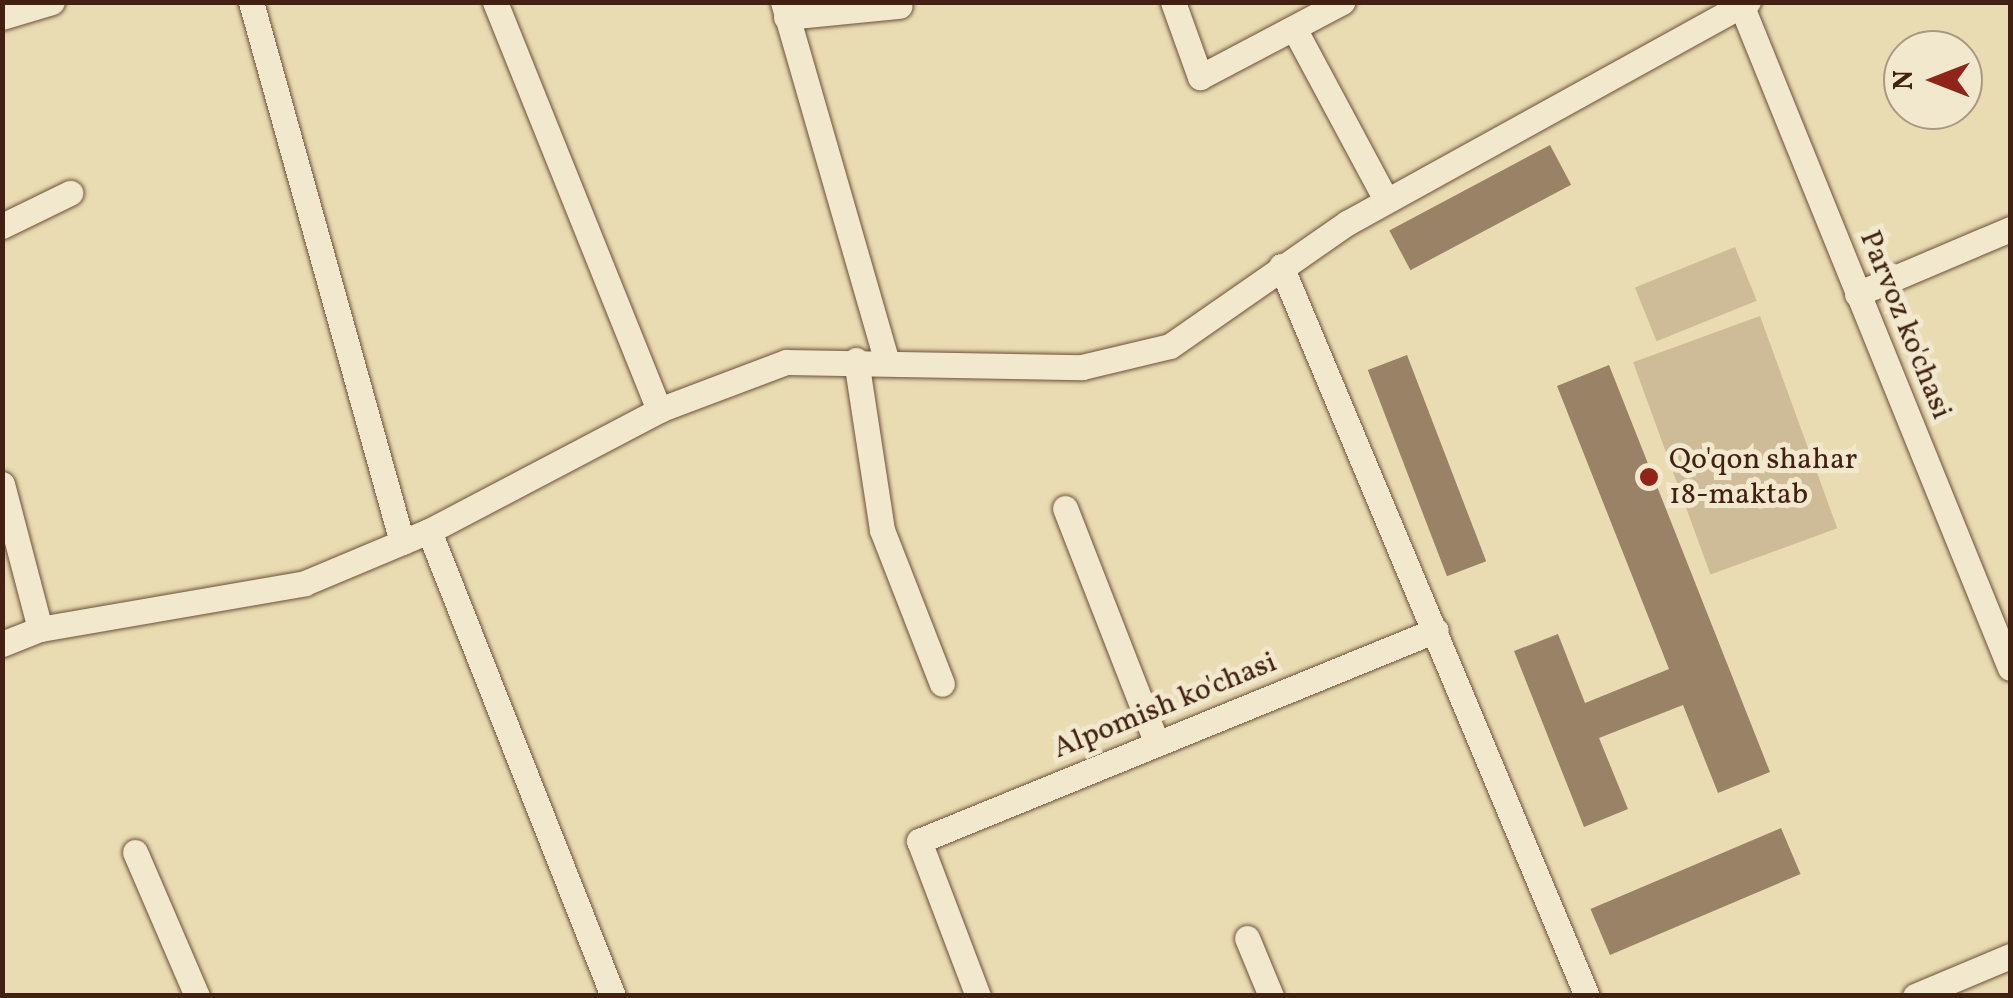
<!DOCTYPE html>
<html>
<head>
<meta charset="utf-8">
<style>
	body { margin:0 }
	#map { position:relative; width:2013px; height:998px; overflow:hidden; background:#eadcb2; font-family:Vollkorn,serif }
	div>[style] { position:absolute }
	.green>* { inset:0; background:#cdbc97; transform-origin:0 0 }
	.building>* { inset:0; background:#998265; transform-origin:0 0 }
	.roads { filter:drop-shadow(0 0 2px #6c503a) drop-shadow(0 0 2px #6c503a) }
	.street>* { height:25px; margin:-12.5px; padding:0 12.5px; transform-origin:12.5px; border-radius:12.5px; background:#f1e8cd }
	.dots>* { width:28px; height:28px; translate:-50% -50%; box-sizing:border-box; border:5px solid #f1e8cd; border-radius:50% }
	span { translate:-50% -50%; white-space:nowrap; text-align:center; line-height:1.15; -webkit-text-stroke:10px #f1e8cd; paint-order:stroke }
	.street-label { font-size:30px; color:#422112 }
	.poi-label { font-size:30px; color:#422112 }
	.left { translate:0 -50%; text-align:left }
	.frame { position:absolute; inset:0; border:5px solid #422112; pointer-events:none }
	.north { position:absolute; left:1883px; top:30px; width:100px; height:100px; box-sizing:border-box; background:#f1e8cd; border:2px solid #ab9882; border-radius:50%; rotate:270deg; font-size:28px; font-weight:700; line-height:40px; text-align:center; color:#422112 }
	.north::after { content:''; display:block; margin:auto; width:35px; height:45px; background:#8f2418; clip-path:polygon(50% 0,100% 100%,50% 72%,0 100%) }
</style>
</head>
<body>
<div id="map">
	<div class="green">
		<div style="left:1735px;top:247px;width:58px;height:108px;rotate:68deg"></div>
		<div style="left:1760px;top:316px;width:226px;height:135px;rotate:70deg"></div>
	</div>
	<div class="building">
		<div style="left:1550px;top:145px;width:45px;height:182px;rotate:62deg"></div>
		<div style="left:1407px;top:355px;width:221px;height:42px;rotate:69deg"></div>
		<div style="clip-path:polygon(1609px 365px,1770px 772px,1718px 793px,1683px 705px,1599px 738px,1628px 809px,1584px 827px,1514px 651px,1558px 634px,1585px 703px,1669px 669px,1557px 386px)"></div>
		<div style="left:1781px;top:828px;width:50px;height:207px;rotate:67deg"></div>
	</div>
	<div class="roads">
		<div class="street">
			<div style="left:251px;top:2px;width:561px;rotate:74.38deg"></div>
			<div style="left:495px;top:2px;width:440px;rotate:68.1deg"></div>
			<div style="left:783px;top:2px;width:372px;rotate:73.9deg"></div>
			<div style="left:1173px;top:2px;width:80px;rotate:70.2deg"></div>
			<div style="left:1200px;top:77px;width:161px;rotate:-27.8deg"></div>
			<div style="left:1742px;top:7px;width:713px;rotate:67.93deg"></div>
			<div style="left:2px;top:17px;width:52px;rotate:-16.7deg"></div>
			<div style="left:786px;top:17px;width:114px;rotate:-5.6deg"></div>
			<div style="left:1296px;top:32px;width:191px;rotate:61.8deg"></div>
			<div style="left:2px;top:226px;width:76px;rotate:-25.9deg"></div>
			<div style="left:1281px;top:266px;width:792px;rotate:67.26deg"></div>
			<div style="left:1857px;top:294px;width:166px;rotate:-23deg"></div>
			<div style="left:856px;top:360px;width:172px;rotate:81.3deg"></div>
			<div style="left:882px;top:530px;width:165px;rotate:68.7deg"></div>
			<div style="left:2px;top:484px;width:150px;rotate:75.3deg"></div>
			<div style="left:1065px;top:508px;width:253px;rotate:68.7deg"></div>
			<div style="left:429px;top:531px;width:500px;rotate:68.41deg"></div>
			<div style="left:2px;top:644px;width:41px;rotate:-21.5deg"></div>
			<div style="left:40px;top:629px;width:269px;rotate:-9.8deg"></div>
			<div style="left:305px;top:583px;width:134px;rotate:-22.8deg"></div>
			<div style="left:429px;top:531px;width:260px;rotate:-27.7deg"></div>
			<div style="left:659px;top:410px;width:136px;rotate:-20.7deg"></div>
			<div style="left:786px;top:362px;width:296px;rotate:1deg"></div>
			<div style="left:1082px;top:367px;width:90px;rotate:-13.4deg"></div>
			<div style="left:1170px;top:346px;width:216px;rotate:-34.8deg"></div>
			<div style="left:1347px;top:223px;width:458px;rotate:-28.9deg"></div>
			<div style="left:135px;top:852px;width:157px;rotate:66.7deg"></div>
			<div style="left:1247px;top:938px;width:63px;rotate:67.5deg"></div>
			<div style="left:978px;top:996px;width:166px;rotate:-110.8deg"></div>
			<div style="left:919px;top:841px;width:558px;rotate:-22.2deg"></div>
			<div style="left:1915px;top:996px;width:103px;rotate:-22.8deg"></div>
		</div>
	</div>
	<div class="dots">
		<div style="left:1649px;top:477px;background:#8f2418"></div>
	</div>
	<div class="street-label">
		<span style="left:1905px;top:325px;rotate:68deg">Parvoz ko'chasi</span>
		<span style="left:1165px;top:706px;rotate:-22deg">Alpomish ko'chasi</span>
	</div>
	<div class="poi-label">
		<span class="left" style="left:1669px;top:477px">Qo'qon shahar<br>18-maktab</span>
	</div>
	<div class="frame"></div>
	<div class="north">N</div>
</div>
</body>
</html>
